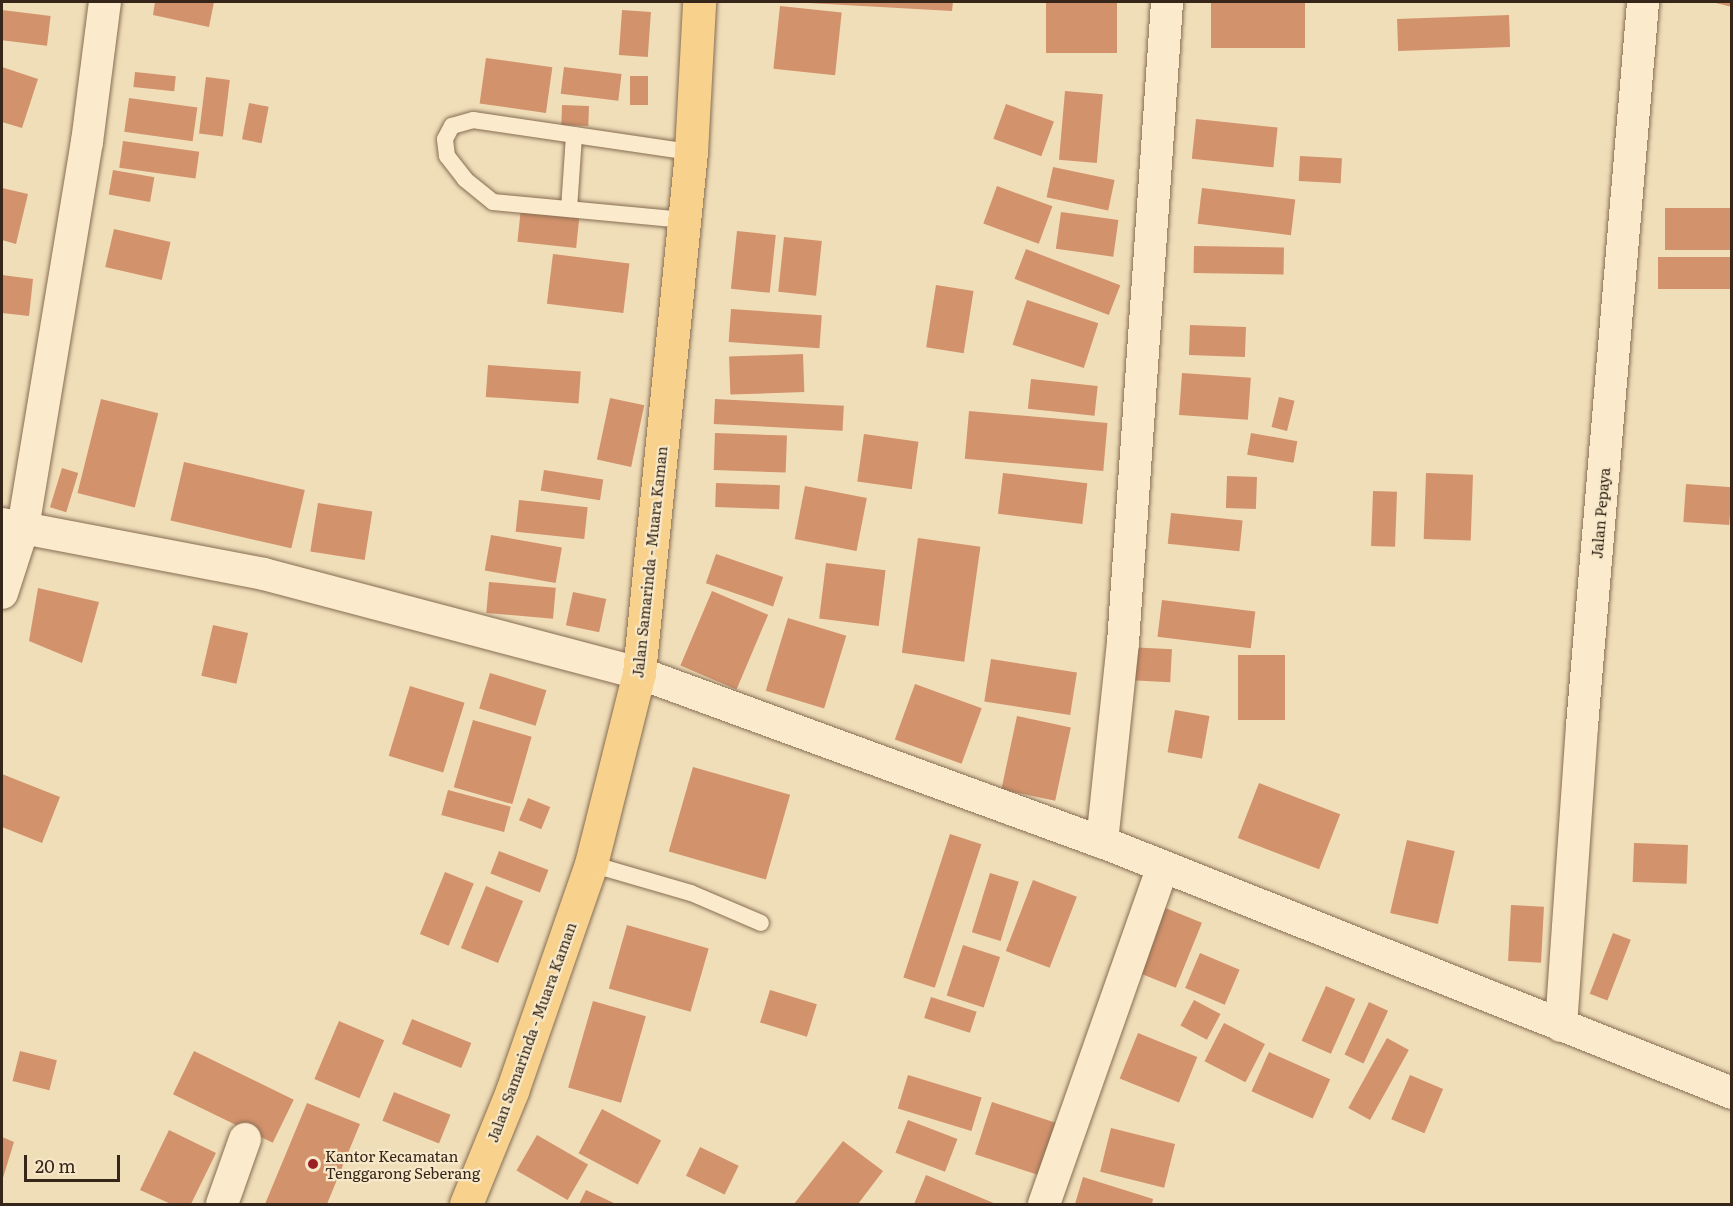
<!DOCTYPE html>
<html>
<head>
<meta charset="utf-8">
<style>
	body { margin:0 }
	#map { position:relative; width:1733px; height:1206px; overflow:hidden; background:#f0deb9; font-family:Literata,serif }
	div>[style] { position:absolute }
	.building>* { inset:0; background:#d2926c; transform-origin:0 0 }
	.roads { filter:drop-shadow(0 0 2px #876d53) drop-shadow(0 0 2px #876d53) }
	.lane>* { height:16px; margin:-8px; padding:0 8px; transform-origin:8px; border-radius:8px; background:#fbebcc }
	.street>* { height:32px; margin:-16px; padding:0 16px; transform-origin:16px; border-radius:16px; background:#fbebcc }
	.primary>* { height:33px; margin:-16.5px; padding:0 16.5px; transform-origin:16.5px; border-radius:16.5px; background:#f8d28c }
	.dots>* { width:16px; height:16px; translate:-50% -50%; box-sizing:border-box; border:3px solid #f7e8c9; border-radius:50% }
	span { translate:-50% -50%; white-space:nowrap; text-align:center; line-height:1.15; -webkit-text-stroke:4.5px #f7e8c9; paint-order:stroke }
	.street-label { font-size:15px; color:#352619 }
	.poi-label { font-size:15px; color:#352619 }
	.left { translate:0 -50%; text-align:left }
	.frame { position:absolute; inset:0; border:3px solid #352619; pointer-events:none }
	.scale { position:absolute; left:24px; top:1155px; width:96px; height:27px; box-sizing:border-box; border:3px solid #352619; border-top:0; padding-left:8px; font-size:18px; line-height:21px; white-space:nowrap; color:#352619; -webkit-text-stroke:4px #f7e8c9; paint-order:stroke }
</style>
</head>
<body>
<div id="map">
	<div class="building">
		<div style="clip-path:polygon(155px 2px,214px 2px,209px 27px,153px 15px)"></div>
		<div style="clip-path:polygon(791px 2px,953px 2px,952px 11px)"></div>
		<div style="left:1046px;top:2px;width:71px;height:51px"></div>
		<div style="left:1211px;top:2px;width:94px;height:46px"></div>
		<div style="clip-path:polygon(1712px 2px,1732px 2px,1732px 7px)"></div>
		<div style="left:780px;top:6px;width:62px;height:63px;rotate:6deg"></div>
		<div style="left:2px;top:10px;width:49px;height:30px;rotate:7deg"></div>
		<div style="left:622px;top:10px;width:29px;height:45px;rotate:4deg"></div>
		<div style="left:1509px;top:15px;width:32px;height:112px;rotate:88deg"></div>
		<div style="left:486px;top:58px;width:67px;height:46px;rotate:8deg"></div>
		<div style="clip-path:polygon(2px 67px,38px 79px,22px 128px,2px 122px)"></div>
		<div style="left:564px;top:67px;width:58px;height:27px;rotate:7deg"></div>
		<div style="left:135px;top:72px;width:41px;height:15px;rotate:6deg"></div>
		<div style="left:630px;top:76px;width:18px;height:29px"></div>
		<div style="left:206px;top:77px;width:24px;height:57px;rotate:7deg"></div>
		<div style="left:1065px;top:91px;width:38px;height:69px;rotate:5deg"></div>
		<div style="left:129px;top:98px;width:69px;height:34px;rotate:8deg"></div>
		<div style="left:249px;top:103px;width:20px;height:37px;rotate:11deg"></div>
		<div style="left:1006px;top:104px;width:51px;height:37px;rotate:20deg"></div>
		<div style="left:562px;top:105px;width:27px;height:20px;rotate:2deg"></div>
		<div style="left:1196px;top:119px;width:82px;height:40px;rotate:6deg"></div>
		<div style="left:123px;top:141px;width:77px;height:27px;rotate:8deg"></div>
		<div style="left:1300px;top:156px;width:42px;height:25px;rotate:3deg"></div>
		<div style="left:1053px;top:167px;width:63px;height:31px;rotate:12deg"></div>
		<div style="left:113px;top:170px;width:42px;height:25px;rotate:10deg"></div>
		<div style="left:997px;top:186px;width:59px;height:40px;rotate:20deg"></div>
		<div style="clip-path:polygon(2px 188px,28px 194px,16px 244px,2px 240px)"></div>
		<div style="left:1202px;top:188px;width:94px;height:36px;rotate:7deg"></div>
		<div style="left:521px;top:208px;width:59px;height:34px;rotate:6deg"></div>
		<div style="left:1732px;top:208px;width:42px;height:67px;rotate:90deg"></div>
		<div style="left:1061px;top:212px;width:58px;height:37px;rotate:8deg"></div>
		<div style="left:114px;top:229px;width:58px;height:39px;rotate:13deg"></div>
		<div style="left:737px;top:231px;width:39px;height:58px;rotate:6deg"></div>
		<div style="left:784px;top:237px;width:38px;height:55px;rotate:6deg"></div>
		<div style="left:1194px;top:246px;width:90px;height:27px;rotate:1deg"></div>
		<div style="left:1026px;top:249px;width:101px;height:32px;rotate:21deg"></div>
		<div style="left:553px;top:254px;width:77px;height:50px;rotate:7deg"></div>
		<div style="left:1732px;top:257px;width:32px;height:74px;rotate:90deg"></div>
		<div style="clip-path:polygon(2px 275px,33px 279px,29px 316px,2px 313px)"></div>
		<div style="left:936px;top:285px;width:38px;height:63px;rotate:9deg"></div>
		<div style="left:1027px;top:300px;width:75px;height:47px;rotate:18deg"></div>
		<div style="left:731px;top:309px;width:91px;height:33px;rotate:4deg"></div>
		<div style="left:1190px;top:325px;width:56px;height:30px;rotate:2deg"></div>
		<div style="left:803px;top:354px;width:38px;height:74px;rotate:88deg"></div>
		<div style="left:488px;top:365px;width:93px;height:32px;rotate:4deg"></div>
		<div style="left:1182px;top:373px;width:69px;height:42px;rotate:4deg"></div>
		<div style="left:1031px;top:379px;width:67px;height:30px;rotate:6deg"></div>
		<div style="left:1279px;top:397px;width:16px;height:31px;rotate:14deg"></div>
		<div style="left:610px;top:398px;width:35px;height:63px;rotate:12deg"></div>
		<div style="left:101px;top:399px;width:59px;height:97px;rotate:14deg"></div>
		<div style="left:715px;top:399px;width:129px;height:25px;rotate:3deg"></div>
		<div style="left:969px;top:411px;width:139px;height:48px;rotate:5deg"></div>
		<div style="left:715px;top:433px;width:72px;height:37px;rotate:2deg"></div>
		<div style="left:1251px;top:433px;width:47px;height:22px;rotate:10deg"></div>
		<div style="left:864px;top:434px;width:55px;height:48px;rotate:8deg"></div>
		<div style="left:184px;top:462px;width:124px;height:60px;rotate:13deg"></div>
		<div style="left:62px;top:468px;width:17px;height:41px;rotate:17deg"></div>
		<div style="left:544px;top:470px;width:60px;height:21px;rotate:9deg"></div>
		<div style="left:1003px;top:473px;width:85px;height:41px;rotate:7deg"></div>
		<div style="left:1426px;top:473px;width:47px;height:66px;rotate:2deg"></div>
		<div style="left:1227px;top:476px;width:30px;height:32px;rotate:2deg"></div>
		<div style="left:716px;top:483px;width:64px;height:24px;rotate:2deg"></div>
		<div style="left:1686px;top:484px;width:46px;height:38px;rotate:4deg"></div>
		<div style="left:805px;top:486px;width:63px;height:54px;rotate:11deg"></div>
		<div style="left:1373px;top:491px;width:24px;height:55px;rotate:2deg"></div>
		<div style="left:519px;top:500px;width:69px;height:32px;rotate:6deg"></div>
		<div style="left:318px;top:503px;width:55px;height:49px;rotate:9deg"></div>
		<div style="left:1171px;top:513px;width:72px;height:31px;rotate:6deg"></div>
		<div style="left:491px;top:535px;width:72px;height:36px;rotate:10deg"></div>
		<div style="left:918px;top:538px;width:63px;height:116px;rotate:8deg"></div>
		<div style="left:716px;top:554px;width:71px;height:31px;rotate:19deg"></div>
		<div style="left:826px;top:563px;width:60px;height:56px;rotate:7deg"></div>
		<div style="left:489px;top:582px;width:67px;height:31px;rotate:5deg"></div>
		<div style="clip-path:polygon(38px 588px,99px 602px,82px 663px,29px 641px)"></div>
		<div style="left:712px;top:591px;width:61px;height:81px;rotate:23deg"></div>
		<div style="left:573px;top:592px;width:34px;height:34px;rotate:12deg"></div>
		<div style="left:1162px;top:600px;width:94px;height:37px;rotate:7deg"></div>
		<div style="left:788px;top:618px;width:61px;height:76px;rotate:17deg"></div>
		<div style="left:213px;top:625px;width:36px;height:52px;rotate:13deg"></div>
		<div style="left:1128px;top:647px;width:44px;height:33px;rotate:3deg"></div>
		<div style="left:1238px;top:655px;width:47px;height:65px"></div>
		<div style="left:991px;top:659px;width:87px;height:43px;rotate:9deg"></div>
		<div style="left:490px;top:673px;width:59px;height:37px;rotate:17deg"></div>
		<div style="left:915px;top:684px;width:71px;height:59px;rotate:20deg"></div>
		<div style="left:410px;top:686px;width:57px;height:73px;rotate:17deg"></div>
		<div style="left:1175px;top:710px;width:35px;height:43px;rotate:10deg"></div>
		<div style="left:1017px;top:716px;width:55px;height:75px;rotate:12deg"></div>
		<div style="left:473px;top:720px;width:61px;height:70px;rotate:16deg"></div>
		<div style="left:693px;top:767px;width:101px;height:88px;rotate:16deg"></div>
		<div style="clip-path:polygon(2px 774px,60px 797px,42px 843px,2px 827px)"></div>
		<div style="left:1259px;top:783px;width:87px;height:59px;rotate:21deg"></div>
		<div style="left:448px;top:790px;width:65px;height:26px;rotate:15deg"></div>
		<div style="left:528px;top:798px;width:24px;height:24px;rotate:22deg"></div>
		<div style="left:950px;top:834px;width:33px;height:151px;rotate:18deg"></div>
		<div style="left:1407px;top:840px;width:49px;height:75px;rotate:13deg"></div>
		<div style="left:1634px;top:843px;width:54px;height:39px;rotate:2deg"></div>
		<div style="left:499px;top:851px;width:53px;height:24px;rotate:21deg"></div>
		<div style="left:445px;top:872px;width:31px;height:67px;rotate:22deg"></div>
		<div style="left:990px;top:873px;width:30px;height:62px;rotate:17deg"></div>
		<div style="left:1033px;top:880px;width:47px;height:76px;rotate:21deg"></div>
		<div style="left:486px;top:886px;width:40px;height:67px;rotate:22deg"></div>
		<div style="left:1511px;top:905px;width:33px;height:56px;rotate:3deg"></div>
		<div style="left:1163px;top:907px;width:42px;height:70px;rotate:22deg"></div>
		<div style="left:627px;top:925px;width:85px;height:66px;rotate:16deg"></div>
		<div style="left:1613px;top:933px;width:19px;height:65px;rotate:21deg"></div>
		<div style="left:963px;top:945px;width:39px;height:53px;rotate:18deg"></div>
		<div style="left:1200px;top:953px;width:43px;height:38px;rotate:23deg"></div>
		<div style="left:1326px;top:986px;width:32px;height:60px;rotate:24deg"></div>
		<div style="left:770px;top:990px;width:49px;height:34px;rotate:17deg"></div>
		<div style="left:931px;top:997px;width:48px;height:22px;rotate:18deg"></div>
		<div style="left:1194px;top:1000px;width:30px;height:29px;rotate:28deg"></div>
		<div style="left:593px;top:1001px;width:55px;height:90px;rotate:16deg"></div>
		<div style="left:1369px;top:1002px;width:21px;height:58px;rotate:25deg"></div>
		<div style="left:412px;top:1019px;width:64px;height:27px;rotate:22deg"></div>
		<div style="left:339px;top:1021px;width:49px;height:63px;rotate:23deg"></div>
		<div style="left:1224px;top:1023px;width:46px;height:43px;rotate:27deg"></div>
		<div style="left:1138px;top:1033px;width:64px;height:49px;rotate:22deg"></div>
		<div style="left:1387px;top:1038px;width:25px;height:80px;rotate:29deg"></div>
		<div style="left:20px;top:1051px;width:38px;height:31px;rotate:14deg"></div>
		<div style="left:194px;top:1051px;width:111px;height:48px;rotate:26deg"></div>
		<div style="left:1269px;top:1052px;width:67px;height:43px;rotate:24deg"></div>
		<div style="left:908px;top:1075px;width:77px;height:35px;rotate:17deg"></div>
		<div style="left:1410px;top:1075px;width:36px;height:48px;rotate:23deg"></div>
		<div style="left:394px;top:1092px;width:61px;height:31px;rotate:22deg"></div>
		<div style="left:992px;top:1102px;width:79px;height:55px;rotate:18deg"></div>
		<div style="clip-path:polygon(307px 1103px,360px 1124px,327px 1204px,265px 1204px)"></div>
		<div style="left:602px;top:1109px;width:67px;height:50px;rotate:28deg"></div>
		<div style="left:908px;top:1120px;width:53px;height:35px;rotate:21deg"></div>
		<div style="left:1111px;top:1128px;width:66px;height:45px;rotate:14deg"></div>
		<div style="clip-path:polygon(169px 1130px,216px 1153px,191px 1204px,171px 1204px,140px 1190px)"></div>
		<div style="left:537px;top:1135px;width:59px;height:41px;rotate:30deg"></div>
		<div style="clip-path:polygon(2px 1137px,14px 1142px,2px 1181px)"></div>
		<div style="clip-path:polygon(843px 1141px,883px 1171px,858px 1204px,794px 1204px)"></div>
		<div style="left:700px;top:1147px;width:43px;height:32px;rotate:26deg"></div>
		<div style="clip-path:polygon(926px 1175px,996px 1204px,914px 1204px)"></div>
		<div style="clip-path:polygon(1083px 1177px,1153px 1199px,1152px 1204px,1075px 1204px)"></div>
		<div style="clip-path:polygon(586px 1190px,616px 1204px,579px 1204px)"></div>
	</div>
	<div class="roads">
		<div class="lane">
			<div style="left:569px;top:209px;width:74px;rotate:-86.1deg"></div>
			<div style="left:684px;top:220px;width:192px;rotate:-174.6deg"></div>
			<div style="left:493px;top:202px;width:36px;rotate:-141deg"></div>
			<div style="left:465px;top:179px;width:29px;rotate:-128deg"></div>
			<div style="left:447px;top:156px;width:17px;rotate:-97deg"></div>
			<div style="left:445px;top:139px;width:15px;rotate:-62deg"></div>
			<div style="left:452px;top:126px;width:22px;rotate:-16deg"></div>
			<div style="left:473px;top:120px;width:220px;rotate:8.4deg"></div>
			<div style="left:591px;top:864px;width:104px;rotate:16.2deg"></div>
			<div style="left:691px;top:893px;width:76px;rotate:23.2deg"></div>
		</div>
		<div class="street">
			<div style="left:2px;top:524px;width:267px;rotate:10.8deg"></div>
			<div style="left:264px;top:574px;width:388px;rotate:14.8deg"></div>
			<div style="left:639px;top:673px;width:493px;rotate:20.1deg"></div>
			<div style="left:1102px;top:842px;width:678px;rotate:21.72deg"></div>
			<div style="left:2px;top:593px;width:68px;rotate:-72.1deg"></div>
			<div style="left:23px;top:528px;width:391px;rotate:-80.6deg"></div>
			<div style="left:87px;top:142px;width:141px;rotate:-82.7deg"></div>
			<div style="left:1102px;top:842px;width:200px;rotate:-84deg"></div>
			<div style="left:1123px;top:643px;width:643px;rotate:-86.07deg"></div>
			<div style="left:1561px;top:1026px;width:301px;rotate:-86deg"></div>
			<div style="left:1582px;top:726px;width:727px;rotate:-85.18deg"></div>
			<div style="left:222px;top:1204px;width:69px;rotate:-70.5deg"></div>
			<div style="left:1044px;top:1204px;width:356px;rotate:-70.6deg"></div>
		</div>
		<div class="primary">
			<div style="left:466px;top:1204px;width:122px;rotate:-67.8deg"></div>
			<div style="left:512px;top:1091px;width:240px;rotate:-70.8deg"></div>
			<div style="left:591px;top:864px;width:197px;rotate:-75.9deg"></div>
			<div style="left:639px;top:673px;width:524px;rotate:-84.3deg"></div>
			<div style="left:691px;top:152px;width:150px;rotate:-86.9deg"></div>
		</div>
	</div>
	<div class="dots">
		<div style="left:313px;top:1164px;background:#9a1f25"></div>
	</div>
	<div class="street-label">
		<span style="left:1600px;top:513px;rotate:-85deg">Jalan Pepaya</span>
		<span style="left:649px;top:562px;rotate:-84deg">Jalan Samarinda - Muara Kaman</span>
		<span style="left:531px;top:1032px;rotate:-70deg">Jalan Samarinda - Muara Kaman</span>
	</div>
	<div class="poi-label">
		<span class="left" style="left:325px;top:1164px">Kantor Kecamatan<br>Tenggarong Seberang</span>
	</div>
	<div class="frame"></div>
	<div class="scale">20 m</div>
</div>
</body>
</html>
